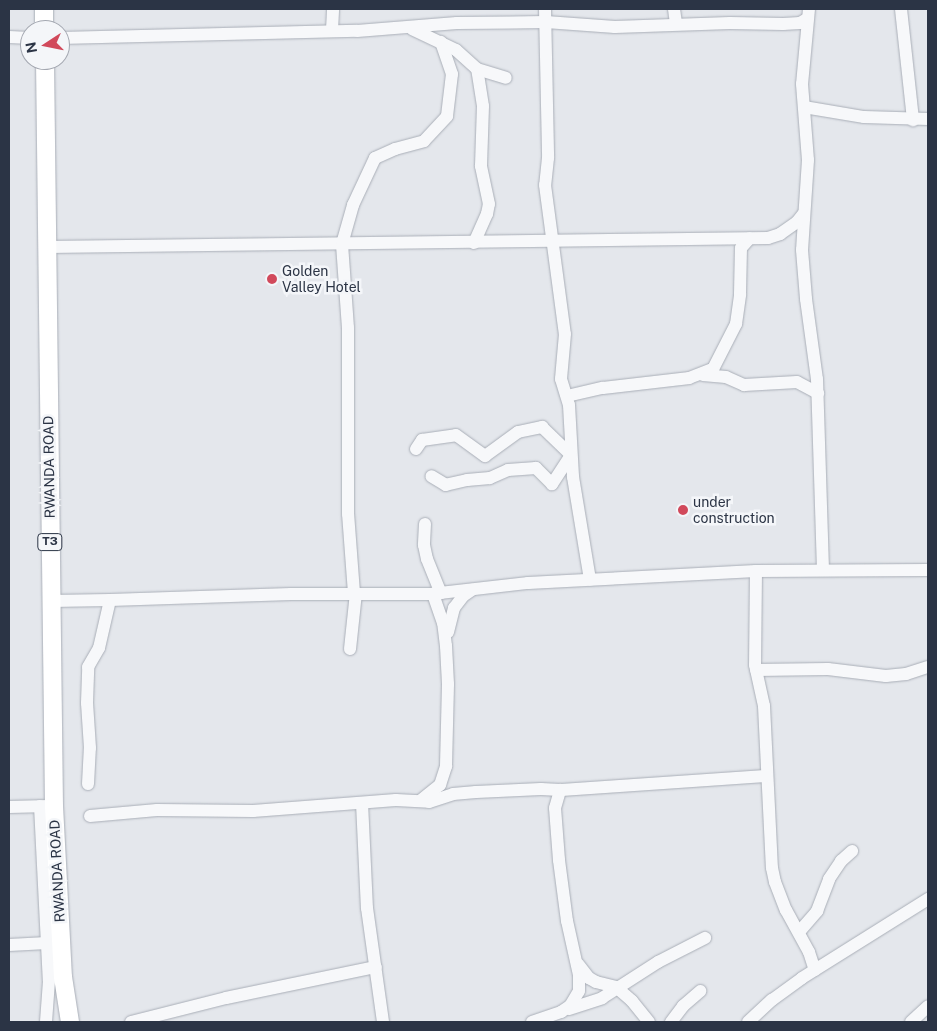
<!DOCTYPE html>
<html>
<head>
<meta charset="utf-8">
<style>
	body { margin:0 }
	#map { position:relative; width:937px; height:1031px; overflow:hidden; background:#e4e7ec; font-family:"Public Sans",sans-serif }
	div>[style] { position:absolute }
	.roads { filter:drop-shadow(0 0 1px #a9aeb7) drop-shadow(0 0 1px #a9aeb7) }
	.minor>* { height:12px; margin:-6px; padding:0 6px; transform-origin:6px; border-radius:6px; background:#f7f8fa }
	.highway>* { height:18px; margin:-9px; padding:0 9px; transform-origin:9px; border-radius:9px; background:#fff }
	.dots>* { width:14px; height:14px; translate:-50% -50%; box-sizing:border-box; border:2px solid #f4f6f9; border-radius:50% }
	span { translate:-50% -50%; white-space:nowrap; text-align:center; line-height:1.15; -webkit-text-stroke:5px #f4f6f9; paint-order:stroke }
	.shield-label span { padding:1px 4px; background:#f4f6f9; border:1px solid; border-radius:4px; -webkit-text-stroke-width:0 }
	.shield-label { font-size:12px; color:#2b3445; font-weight:700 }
	.poi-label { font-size:14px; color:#2b3445 }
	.left { translate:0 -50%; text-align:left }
	.street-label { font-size:14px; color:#2b3445 }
	.frame { position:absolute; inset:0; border:10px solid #2b3445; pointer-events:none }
	.north { position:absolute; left:20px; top:20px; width:50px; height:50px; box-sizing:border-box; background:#f4f6f9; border:1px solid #a4a8b1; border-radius:50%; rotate:259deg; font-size:14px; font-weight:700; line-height:20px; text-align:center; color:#2b3445 }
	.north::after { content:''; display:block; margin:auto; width:18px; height:22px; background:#d1495b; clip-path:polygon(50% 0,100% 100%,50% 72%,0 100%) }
</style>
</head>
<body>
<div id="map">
	<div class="roads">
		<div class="minor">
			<div style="left:545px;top:9px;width:149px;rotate:88.8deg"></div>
			<div style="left:548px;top:158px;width:27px;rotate:96deg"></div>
			<div style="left:545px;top:185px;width:150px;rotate:82.4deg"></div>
			<div style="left:565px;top:334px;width:45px;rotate:95.1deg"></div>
			<div style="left:561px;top:379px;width:27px;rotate:73deg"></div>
			<div style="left:569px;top:405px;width:72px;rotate:86.8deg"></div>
			<div style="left:573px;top:477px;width:104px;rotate:80.6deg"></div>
			<div style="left:674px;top:9px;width:15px;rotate:82deg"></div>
			<div style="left:809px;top:9px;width:75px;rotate:95.3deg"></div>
			<div style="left:802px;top:84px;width:76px;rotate:85.5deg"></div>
			<div style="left:808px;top:160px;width:90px;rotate:93.8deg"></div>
			<div style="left:802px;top:250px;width:49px;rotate:85.3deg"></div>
			<div style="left:806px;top:299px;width:81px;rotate:82.2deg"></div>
			<div style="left:817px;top:379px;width:191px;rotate:88.2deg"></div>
			<div style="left:901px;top:9px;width:112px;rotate:83.8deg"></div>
			<div style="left:412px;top:29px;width:49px;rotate:25.5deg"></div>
			<div style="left:456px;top:50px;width:28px;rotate:42deg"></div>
			<div style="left:477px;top:69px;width:30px;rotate:17deg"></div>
			<div style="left:332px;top:30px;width:21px;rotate:-87deg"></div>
			<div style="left:9px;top:37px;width:21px;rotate:3deg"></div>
			<div style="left:60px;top:38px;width:297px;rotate:-1.4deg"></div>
			<div style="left:357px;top:31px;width:100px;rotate:-4.6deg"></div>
			<div style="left:457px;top:23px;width:89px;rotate:-0.6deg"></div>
			<div style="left:546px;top:22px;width:69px;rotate:4.1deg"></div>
			<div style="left:615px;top:27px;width:115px;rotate:-2deg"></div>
			<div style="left:730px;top:23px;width:53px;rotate:1.1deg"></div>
			<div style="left:783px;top:24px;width:17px;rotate:-3deg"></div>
			<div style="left:800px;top:23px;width:8px;rotate:-30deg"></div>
			<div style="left:804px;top:107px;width:61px;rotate:9.5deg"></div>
			<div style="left:864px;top:117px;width:64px;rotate:1.8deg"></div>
			<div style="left:474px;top:243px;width:32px;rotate:-66deg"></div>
			<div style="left:487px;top:214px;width:10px;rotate:-79deg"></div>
			<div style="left:489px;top:204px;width:39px;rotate:-102deg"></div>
			<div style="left:481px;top:166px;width:60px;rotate:-88.1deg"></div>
			<div style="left:483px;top:106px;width:37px;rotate:-99deg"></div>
			<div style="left:47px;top:247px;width:721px;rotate:-0.72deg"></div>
			<div style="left:768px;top:238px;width:13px;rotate:-18deg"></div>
			<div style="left:780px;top:234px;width:21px;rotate:-35deg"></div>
			<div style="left:797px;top:222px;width:11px;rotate:-52deg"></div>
			<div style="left:703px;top:375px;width:23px;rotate:5deg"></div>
			<div style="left:726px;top:377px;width:20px;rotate:24deg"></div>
			<div style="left:744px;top:385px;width:53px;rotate:-3.2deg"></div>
			<div style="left:797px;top:382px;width:24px;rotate:28deg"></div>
			<div style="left:567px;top:396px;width:37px;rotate:-13deg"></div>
			<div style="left:603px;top:388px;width:87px;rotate:-6.6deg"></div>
			<div style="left:689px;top:378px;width:26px;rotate:-21deg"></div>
			<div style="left:713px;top:369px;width:51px;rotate:-62.9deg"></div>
			<div style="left:736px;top:324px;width:30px;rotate:-82deg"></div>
			<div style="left:740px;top:294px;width:46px;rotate:-88.8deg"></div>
			<div style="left:741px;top:248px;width:13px;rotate:-48deg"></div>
			<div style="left:416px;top:449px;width:11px;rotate:-56deg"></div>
			<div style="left:422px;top:440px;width:34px;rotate:-8deg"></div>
			<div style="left:456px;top:435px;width:36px;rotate:36deg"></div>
			<div style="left:485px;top:456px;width:41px;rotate:-36deg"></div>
			<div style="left:518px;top:432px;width:25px;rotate:-12deg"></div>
			<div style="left:542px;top:427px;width:40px;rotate:44deg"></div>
			<div style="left:571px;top:455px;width:35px;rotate:123deg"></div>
			<div style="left:552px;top:484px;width:23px;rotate:-135deg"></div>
			<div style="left:536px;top:468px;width:28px;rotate:176deg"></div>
			<div style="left:508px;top:470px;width:20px;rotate:156deg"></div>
			<div style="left:490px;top:478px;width:23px;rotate:175deg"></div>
			<div style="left:467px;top:480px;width:22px;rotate:167deg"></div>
			<div style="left:446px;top:485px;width:17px;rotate:-149deg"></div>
			<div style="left:425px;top:524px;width:21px;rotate:93deg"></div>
			<div style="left:424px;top:545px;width:14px;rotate:78deg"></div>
			<div style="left:427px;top:559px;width:37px;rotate:68deg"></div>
			<div style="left:756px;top:571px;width:94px;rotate:90.6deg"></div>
			<div style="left:755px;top:665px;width:42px;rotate:77.6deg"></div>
			<div style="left:764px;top:706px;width:162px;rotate:87.2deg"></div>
			<div style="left:772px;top:868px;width:14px;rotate:78deg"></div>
			<div style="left:775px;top:882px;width:30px;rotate:69deg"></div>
			<div style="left:786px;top:910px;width:48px;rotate:61.3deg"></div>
			<div style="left:809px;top:952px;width:19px;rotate:72deg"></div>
			<div style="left:354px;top:593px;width:79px;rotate:-94.3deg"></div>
			<div style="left:348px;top:514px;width:186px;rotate:-90deg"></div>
			<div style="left:348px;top:328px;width:84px;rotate:-94.1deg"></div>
			<div style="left:342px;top:244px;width:41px;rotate:-74.2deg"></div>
			<div style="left:353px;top:205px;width:52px;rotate:-64.9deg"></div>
			<div style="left:375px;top:158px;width:22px;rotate:-24deg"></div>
			<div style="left:395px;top:149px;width:30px;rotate:-15deg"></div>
			<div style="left:424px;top:141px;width:34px;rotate:-47deg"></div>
			<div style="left:447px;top:116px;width:42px;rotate:-83.2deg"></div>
			<div style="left:452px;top:74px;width:34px;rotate:-109deg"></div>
			<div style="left:51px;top:601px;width:59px;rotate:-1deg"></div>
			<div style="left:448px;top:632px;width:25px;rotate:-76deg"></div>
			<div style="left:454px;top:608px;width:15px;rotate:-53deg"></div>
			<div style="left:463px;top:596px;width:11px;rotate:-34deg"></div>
			<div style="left:350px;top:649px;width:56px;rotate:-83.9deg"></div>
			<div style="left:756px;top:670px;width:72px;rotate:-0.8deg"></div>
			<div style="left:828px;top:669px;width:58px;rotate:6.9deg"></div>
			<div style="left:886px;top:676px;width:20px;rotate:-6deg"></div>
			<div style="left:906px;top:674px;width:23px;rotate:-18deg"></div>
			<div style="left:88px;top:784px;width:36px;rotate:-87deg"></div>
			<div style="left:90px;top:748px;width:45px;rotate:-93.8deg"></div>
			<div style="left:87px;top:703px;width:36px;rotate:-88deg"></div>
			<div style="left:88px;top:667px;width:22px;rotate:-60deg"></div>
			<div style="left:99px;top:648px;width:49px;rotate:-77.1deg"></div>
			<div style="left:110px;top:600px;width:181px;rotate:-1.9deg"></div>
			<div style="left:291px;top:594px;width:140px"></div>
			<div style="left:431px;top:594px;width:98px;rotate:-6.5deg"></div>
			<div style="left:528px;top:583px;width:228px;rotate:-3deg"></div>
			<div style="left:756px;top:571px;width:172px;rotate:-0.3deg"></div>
			<div style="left:420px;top:801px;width:26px;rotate:-39deg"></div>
			<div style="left:440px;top:785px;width:20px;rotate:-72deg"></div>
			<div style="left:446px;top:766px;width:82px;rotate:-88.6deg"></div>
			<div style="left:448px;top:684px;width:38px;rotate:-93deg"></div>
			<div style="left:446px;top:646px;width:23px;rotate:-97deg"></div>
			<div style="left:443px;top:623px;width:31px;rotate:-109deg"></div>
			<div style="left:362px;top:803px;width:105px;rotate:87.3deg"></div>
			<div style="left:367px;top:908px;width:115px;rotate:82deg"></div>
			<div style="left:40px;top:806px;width:175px;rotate:87.1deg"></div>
			<div style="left:49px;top:981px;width:41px;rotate:94.2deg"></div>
			<div style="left:9px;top:807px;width:40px;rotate:-1.4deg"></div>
			<div style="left:90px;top:816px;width:67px;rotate:-5.1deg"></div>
			<div style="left:157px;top:810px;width:96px;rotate:0.6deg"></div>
			<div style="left:253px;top:811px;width:143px;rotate:-4.4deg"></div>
			<div style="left:396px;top:800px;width:33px;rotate:3deg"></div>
			<div style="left:429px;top:802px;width:25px;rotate:-18deg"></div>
			<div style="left:453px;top:794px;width:23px;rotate:-5deg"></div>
			<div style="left:476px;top:792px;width:65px;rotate:-2.6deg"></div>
			<div style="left:541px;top:789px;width:19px;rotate:3deg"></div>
			<div style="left:560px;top:790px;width:207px;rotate:-3.9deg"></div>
			<div style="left:799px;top:932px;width:28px;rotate:-49deg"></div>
			<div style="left:817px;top:911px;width:34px;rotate:-69deg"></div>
			<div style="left:829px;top:879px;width:22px;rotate:-56deg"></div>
			<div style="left:841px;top:861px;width:15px;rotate:-42deg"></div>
			<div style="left:9px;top:945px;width:38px;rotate:-3deg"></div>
			<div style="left:578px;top:964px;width:18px;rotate:52deg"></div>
			<div style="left:589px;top:978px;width:8px;rotate:30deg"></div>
			<div style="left:596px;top:982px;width:21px;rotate:14deg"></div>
			<div style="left:616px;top:987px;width:21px;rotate:41deg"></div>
			<div style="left:632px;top:1001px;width:27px;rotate:51deg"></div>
			<div style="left:569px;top:1009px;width:35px;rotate:-18deg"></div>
			<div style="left:602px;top:998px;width:67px;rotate:-32.7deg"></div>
			<div style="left:658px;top:962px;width:53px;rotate:-27.1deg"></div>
			<div style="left:131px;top:1022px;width:98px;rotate:-14.2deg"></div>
			<div style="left:226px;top:998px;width:153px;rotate:-11.7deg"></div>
			<div style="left:532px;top:1022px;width:31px;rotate:-19deg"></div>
			<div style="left:561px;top:1012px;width:11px;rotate:-34deg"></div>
			<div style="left:570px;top:1006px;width:17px;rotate:-59deg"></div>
			<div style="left:579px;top:991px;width:16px;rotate:-90deg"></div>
			<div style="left:579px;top:975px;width:55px;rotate:-102.5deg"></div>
			<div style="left:567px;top:921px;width:62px;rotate:-97.5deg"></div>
			<div style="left:559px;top:860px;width:52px;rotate:-94.4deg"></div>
			<div style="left:555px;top:808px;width:19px;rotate:-74deg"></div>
			<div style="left:671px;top:1022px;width:20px;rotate:-53deg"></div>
			<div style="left:683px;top:1006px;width:23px;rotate:-41deg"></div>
			<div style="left:748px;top:1022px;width:33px;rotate:-43deg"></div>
			<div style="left:772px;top:1000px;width:37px;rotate:-36deg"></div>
			<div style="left:802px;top:978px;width:149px;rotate:-32.1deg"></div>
			<div style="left:911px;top:1022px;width:23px;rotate:-43deg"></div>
		</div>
		<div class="highway">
			<div style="left:44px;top:9px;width:21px;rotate:90deg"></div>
			<div style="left:45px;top:60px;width:746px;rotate:89.31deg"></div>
			<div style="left:54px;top:806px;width:171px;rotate:87deg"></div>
			<div style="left:63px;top:977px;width:46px;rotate:81.2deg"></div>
		</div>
	</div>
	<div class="dots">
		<div style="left:272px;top:279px;background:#d1495b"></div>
		<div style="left:683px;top:510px;background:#d1495b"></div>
	</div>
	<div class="shield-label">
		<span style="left:50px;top:542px">T3</span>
	</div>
	<div class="poi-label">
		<span class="left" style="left:282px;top:279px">Golden<br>Valley Hotel</span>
		<span class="left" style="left:693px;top:510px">under<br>construction</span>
	</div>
	<div class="street-label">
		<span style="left:49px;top:467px;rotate:-91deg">RWANDA ROAD</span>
		<span style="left:57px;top:871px;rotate:-93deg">RWANDA ROAD</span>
	</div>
	<div class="frame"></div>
	<div class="north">N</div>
</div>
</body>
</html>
